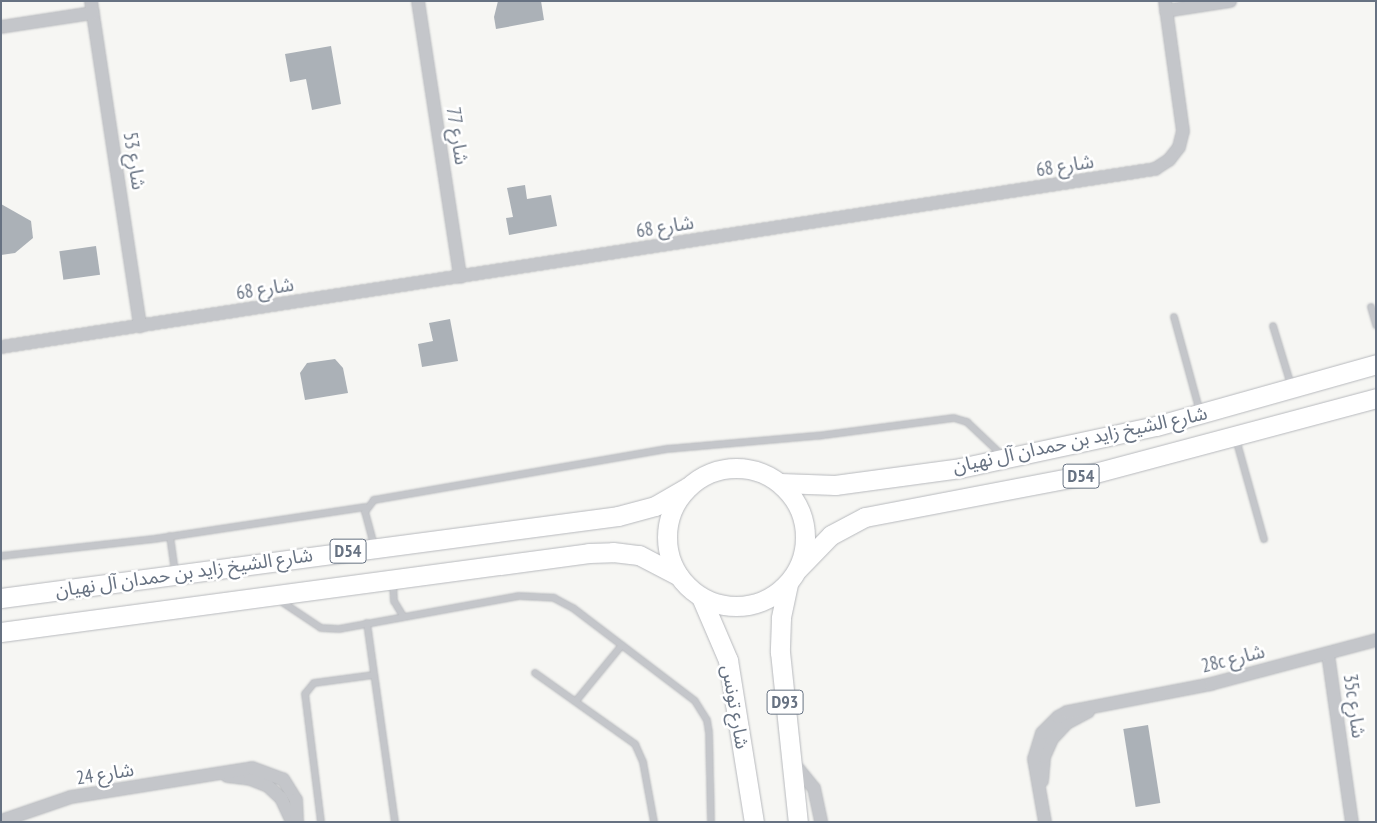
<!DOCTYPE html>
<html>
<head>
<meta charset="utf-8">
<style>
	body { margin:0 }
	#map { position:relative; width:1377px; height:823px; overflow:hidden; background:#f6f6f3; font-family:"PT Sans Narrow","Noto Sans Arabic",sans-serif }
	div>[style] { position:absolute }
	.building>* { inset:0; background:#abb1b7; transform-origin:0 0 }
	.roads { filter:drop-shadow(0 0 1px #b7b9bd) drop-shadow(0 0 1px #b7b9bd) }
	.service>* { height:6px; margin:-3px; padding:0 3px; transform-origin:3px; border-radius:3px; background:#c4c6ca }
	.minor>* { height:12px; margin:-6px; padding:0 6px; transform-origin:6px; border-radius:6px; background:#c4c6ca }
	.primary>* { height:19px; margin:-9.5px; padding:0 9.5px; transform-origin:9.5px; border-radius:9.5px; background:#fff }
	.primary>.ring { margin:-9.5px; padding:0; box-sizing:content-box; background:none; border:19px solid #fff; border-radius:50% }
	span { translate:-50% -50%; white-space:nowrap; text-align:center; line-height:1.15; -webkit-text-stroke:5px #fff; paint-order:stroke }
	.shield-label span { padding:1px 4px; background:#fff; border:1px solid; border-radius:4px; -webkit-text-stroke-width:0 }
	.shield-label { font-size:18px; color:#677282; font-weight:700 }
	.street-label { font-size:19px; color:#677282 }
	.frame { position:absolute; inset:0; border:2px solid #677282; pointer-events:none }
</style>
</head>
<body>
<div id="map">
	<div class="building">
		<div style="clip-path:polygon(498px 1px,541px 1px,544px 20px,496px 29px,494px 17px)"></div>
		<div style="clip-path:polygon(331px 46px,341px 104px,312px 110px,306px 79px,290px 82px,285px 54px)"></div>
		<div style="clip-path:polygon(525px 185px,527px 199px,551px 195px,557px 226px,509px 235px,506px 218px,513px 217px,507px 188px)"></div>
		<div style="clip-path:polygon(1px 204px,31px 221px,33px 238px,15px 253px,1px 255px)"></div>
		<div style="left:96px;top:246px;width:29px;height:37px;rotate:82deg"></div>
		<div style="clip-path:polygon(450px 319px,458px 361px,422px 367px,418px 344px,433px 341px,429px 323px)"></div>
		<div style="clip-path:polygon(335px 359px,343px 368px,348px 393px,305px 400px,300px 373px,307px 363px)"></div>
		<div style="left:1148px;top:725px;width:79px;height:25px;rotate:81deg"></div>
	</div>
	<div class="roads">
		<div class="service">
			<div style="left:1371px;top:307px;width:19px;rotate:74deg"></div>
			<div style="left:1174px;top:317px;width:98px;rotate:74.7deg"></div>
			<div style="left:1273px;top:326px;width:62px;rotate:73deg"></div>
			<div style="left:1236px;top:439px;width:104px;rotate:74.4deg"></div>
			<div style="left:170px;top:536px;width:37px;rotate:82deg"></div>
			<div style="left:374px;top:545px;width:34px;rotate:-105deg"></div>
			<div style="left:365px;top:512px;width:15px;rotate:-53deg"></div>
			<div style="left:374px;top:500px;width:297px;rotate:-9.9deg"></div>
			<div style="left:667px;top:449px;width:151px;rotate:-5deg"></div>
			<div style="left:817px;top:436px;width:138px;rotate:-7.5deg"></div>
			<div style="left:954px;top:418px;width:14px;rotate:17deg"></div>
			<div style="left:967px;top:422px;width:50px;rotate:43.4deg"></div>
			<div style="left:1px;top:556px;width:154px;rotate:-6.3deg"></div>
			<div style="left:154px;top:539px;width:214px;rotate:-8.6deg"></div>
			<div style="left:393px;top:582px;width:19px;rotate:87deg"></div>
			<div style="left:394px;top:601px;width:17px;rotate:59deg"></div>
			<div style="left:279px;top:600px;width:50px;rotate:33.7deg"></div>
			<div style="left:321px;top:628px;width:18px;rotate:3deg"></div>
			<div style="left:339px;top:629px;width:183px;rotate:-10.4deg"></div>
			<div style="left:519px;top:596px;width:35px;rotate:3deg"></div>
			<div style="left:554px;top:598px;width:21px;rotate:28deg"></div>
			<div style="left:573px;top:608px;width:153px;rotate:37.3deg"></div>
			<div style="left:695px;top:701px;width:22px;rotate:58deg"></div>
			<div style="left:707px;top:720px;width:12px;rotate:81deg"></div>
			<div style="left:709px;top:732px;width:90px;rotate:88.7deg"></div>
			<div style="left:367px;top:623px;width:201px;rotate:82deg"></div>
			<div style="left:535px;top:673px;width:123px;rotate:35.4deg"></div>
			<div style="left:635px;top:744px;width:20px;rotate:66deg"></div>
			<div style="left:643px;top:762px;width:61px;rotate:79.6deg"></div>
			<div style="left:576px;top:701px;width:72px;rotate:-50.6deg"></div>
			<div style="left:321px;top:822px;width:129px;rotate:-97.1deg"></div>
			<div style="left:305px;top:694px;width:14px;rotate:-51deg"></div>
			<div style="left:314px;top:683px;width:60px;rotate:-7.7deg"></div>
		</div>
		<div class="minor">
			<div style="left:91px;top:1px;width:329px;rotate:81.4deg"></div>
			<div style="left:418px;top:1px;width:279px;rotate:81.3deg"></div>
			<div style="left:1166px;top:11px;width:65px;rotate:-8.9deg"></div>
			<div style="left:1px;top:27px;width:93px;rotate:-8.7deg"></div>
			<div style="left:1px;top:347px;width:1168px;rotate:-8.77deg"></div>
			<div style="left:1155px;top:169px;width:17px;rotate:-33deg"></div>
			<div style="left:1169px;top:160px;width:16px;rotate:-52deg"></div>
			<div style="left:1179px;top:147px;width:16px;rotate:-76deg"></div>
			<div style="left:1183px;top:131px;width:131px;rotate:-97.9deg"></div>
			<div style="left:1328px;top:654px;width:170px;rotate:81.9deg"></div>
			<div style="left:792px;top:761px;width:35px;rotate:51deg"></div>
			<div style="left:814px;top:788px;width:35px;rotate:78deg"></div>
			<div style="left:227px;top:776px;width:23px;rotate:7deg"></div>
			<div style="left:250px;top:779px;width:19px;rotate:21deg"></div>
			<div style="left:268px;top:786px;width:18px;rotate:43deg"></div>
			<div style="left:281px;top:798px;width:26px;rotate:65deg"></div>
			<div style="left:1042px;top:781px;width:24px;rotate:-85deg"></div>
			<div style="left:1044px;top:757px;width:20px;rotate:-66deg"></div>
			<div style="left:1052px;top:739px;width:22px;rotate:-47deg"></div>
			<div style="left:1067px;top:723px;width:24px;rotate:-28deg"></div>
			<div style="left:1px;top:821px;width:74px;rotate:-18.9deg"></div>
			<div style="left:71px;top:797px;width:183px;rotate:-9.1deg"></div>
			<div style="left:252px;top:768px;width:33px;rotate:20deg"></div>
			<div style="left:283px;top:779px;width:25px;rotate:58deg"></div>
			<div style="left:296px;top:800px;width:22px;rotate:87deg"></div>
			<div style="left:1045px;top:822px;width:64px;rotate:-99.9deg"></div>
			<div style="left:1034px;top:759px;width:27px;rotate:-73deg"></div>
			<div style="left:1042px;top:733px;width:23px;rotate:-45deg"></div>
			<div style="left:1058px;top:717px;width:10px;rotate:-29deg"></div>
			<div style="left:1067px;top:712px;width:147px;rotate:-11deg"></div>
			<div style="left:1211px;top:684px;width:171px;rotate:-14.9deg"></div>
		</div>
		<div class="primary">
			<div class="ring" style="left:667px;top:468px;width:119px;height:119px"></div>
			<div style="left:780px;top:483px;width:55px;rotate:2.1deg"></div>
			<div style="left:835px;top:485px;width:126px;rotate:-7.7deg"></div>
			<div style="left:960px;top:468px;width:200px;rotate:-12.1deg"></div>
			<div style="left:1156px;top:426px;width:229px;rotate:-15.7deg"></div>
			<div style="left:798px;top:569px;width:47px;rotate:-45.9deg"></div>
			<div style="left:831px;top:535px;width:38px;rotate:-28deg"></div>
			<div style="left:865px;top:517px;width:234px;rotate:-10.8deg"></div>
			<div style="left:1095px;top:473px;width:291px;rotate:-14.9deg"></div>
			<div style="left:788px;top:584px;width:35px;rotate:102deg"></div>
			<div style="left:781px;top:618px;width:34px;rotate:92deg"></div>
			<div style="left:780px;top:652px;width:171px;rotate:84deg"></div>
			<div style="left:701px;top:597px;width:69px;rotate:66.8deg"></div>
			<div style="left:728px;top:660px;width:164px;rotate:80.9deg"></div>
			<div style="left:1px;top:598px;width:622px;rotate:-7.57deg"></div>
			<div style="left:618px;top:516px;width:38px;rotate:-15deg"></div>
			<div style="left:655px;top:506px;width:38px;rotate:-30deg"></div>
			<div style="left:1px;top:632px;width:593px;rotate:-7.65deg"></div>
			<div style="left:589px;top:553px;width:24px;rotate:-2deg"></div>
			<div style="left:613px;top:552px;width:26px;rotate:7deg"></div>
			<div style="left:639px;top:555px;width:45px;rotate:27.7deg"></div>
		</div>
	</div>
	<div class="shield-label">
		<span style="left:1081px;top:476px">D54</span>
		<span style="left:348px;top:551px">D54</span>
		<span style="left:785px;top:702px">D93</span>
	</div>
	<div class="street-label">
		<span style="left:457px;top:136px;rotate:81deg">شارع 77</span>
		<span style="left:134px;top:161px;rotate:81deg">شارع 53</span>
		<span style="left:1065px;top:166px;rotate:-9deg">شارع 68</span>
		<span style="left:665px;top:227px;rotate:-9deg">شارع 68</span>
		<span style="left:265px;top:289px;rotate:-9deg">شارع 68</span>
		<span style="left:1080px;top:440px;rotate:-12deg">شارع الشيخ زايد بن حمدان آل نهيان</span>
		<span style="left:184px;top:573px;rotate:-8deg">شارع الشيخ زايد بن حمدان آل نهيان</span>
		<span style="left:1233px;top:659px;rotate:-14deg">28c شارع</span>
		<span style="left:1354px;top:706px;rotate:82deg">35c شارع</span>
		<span style="left:735px;top:707px;rotate:80deg">شارع تونس</span>
		<span style="left:105px;top:774px;rotate:-9deg">شارع 24</span>
	</div>
	<div class="frame"></div>
</div>
</body>
</html>
